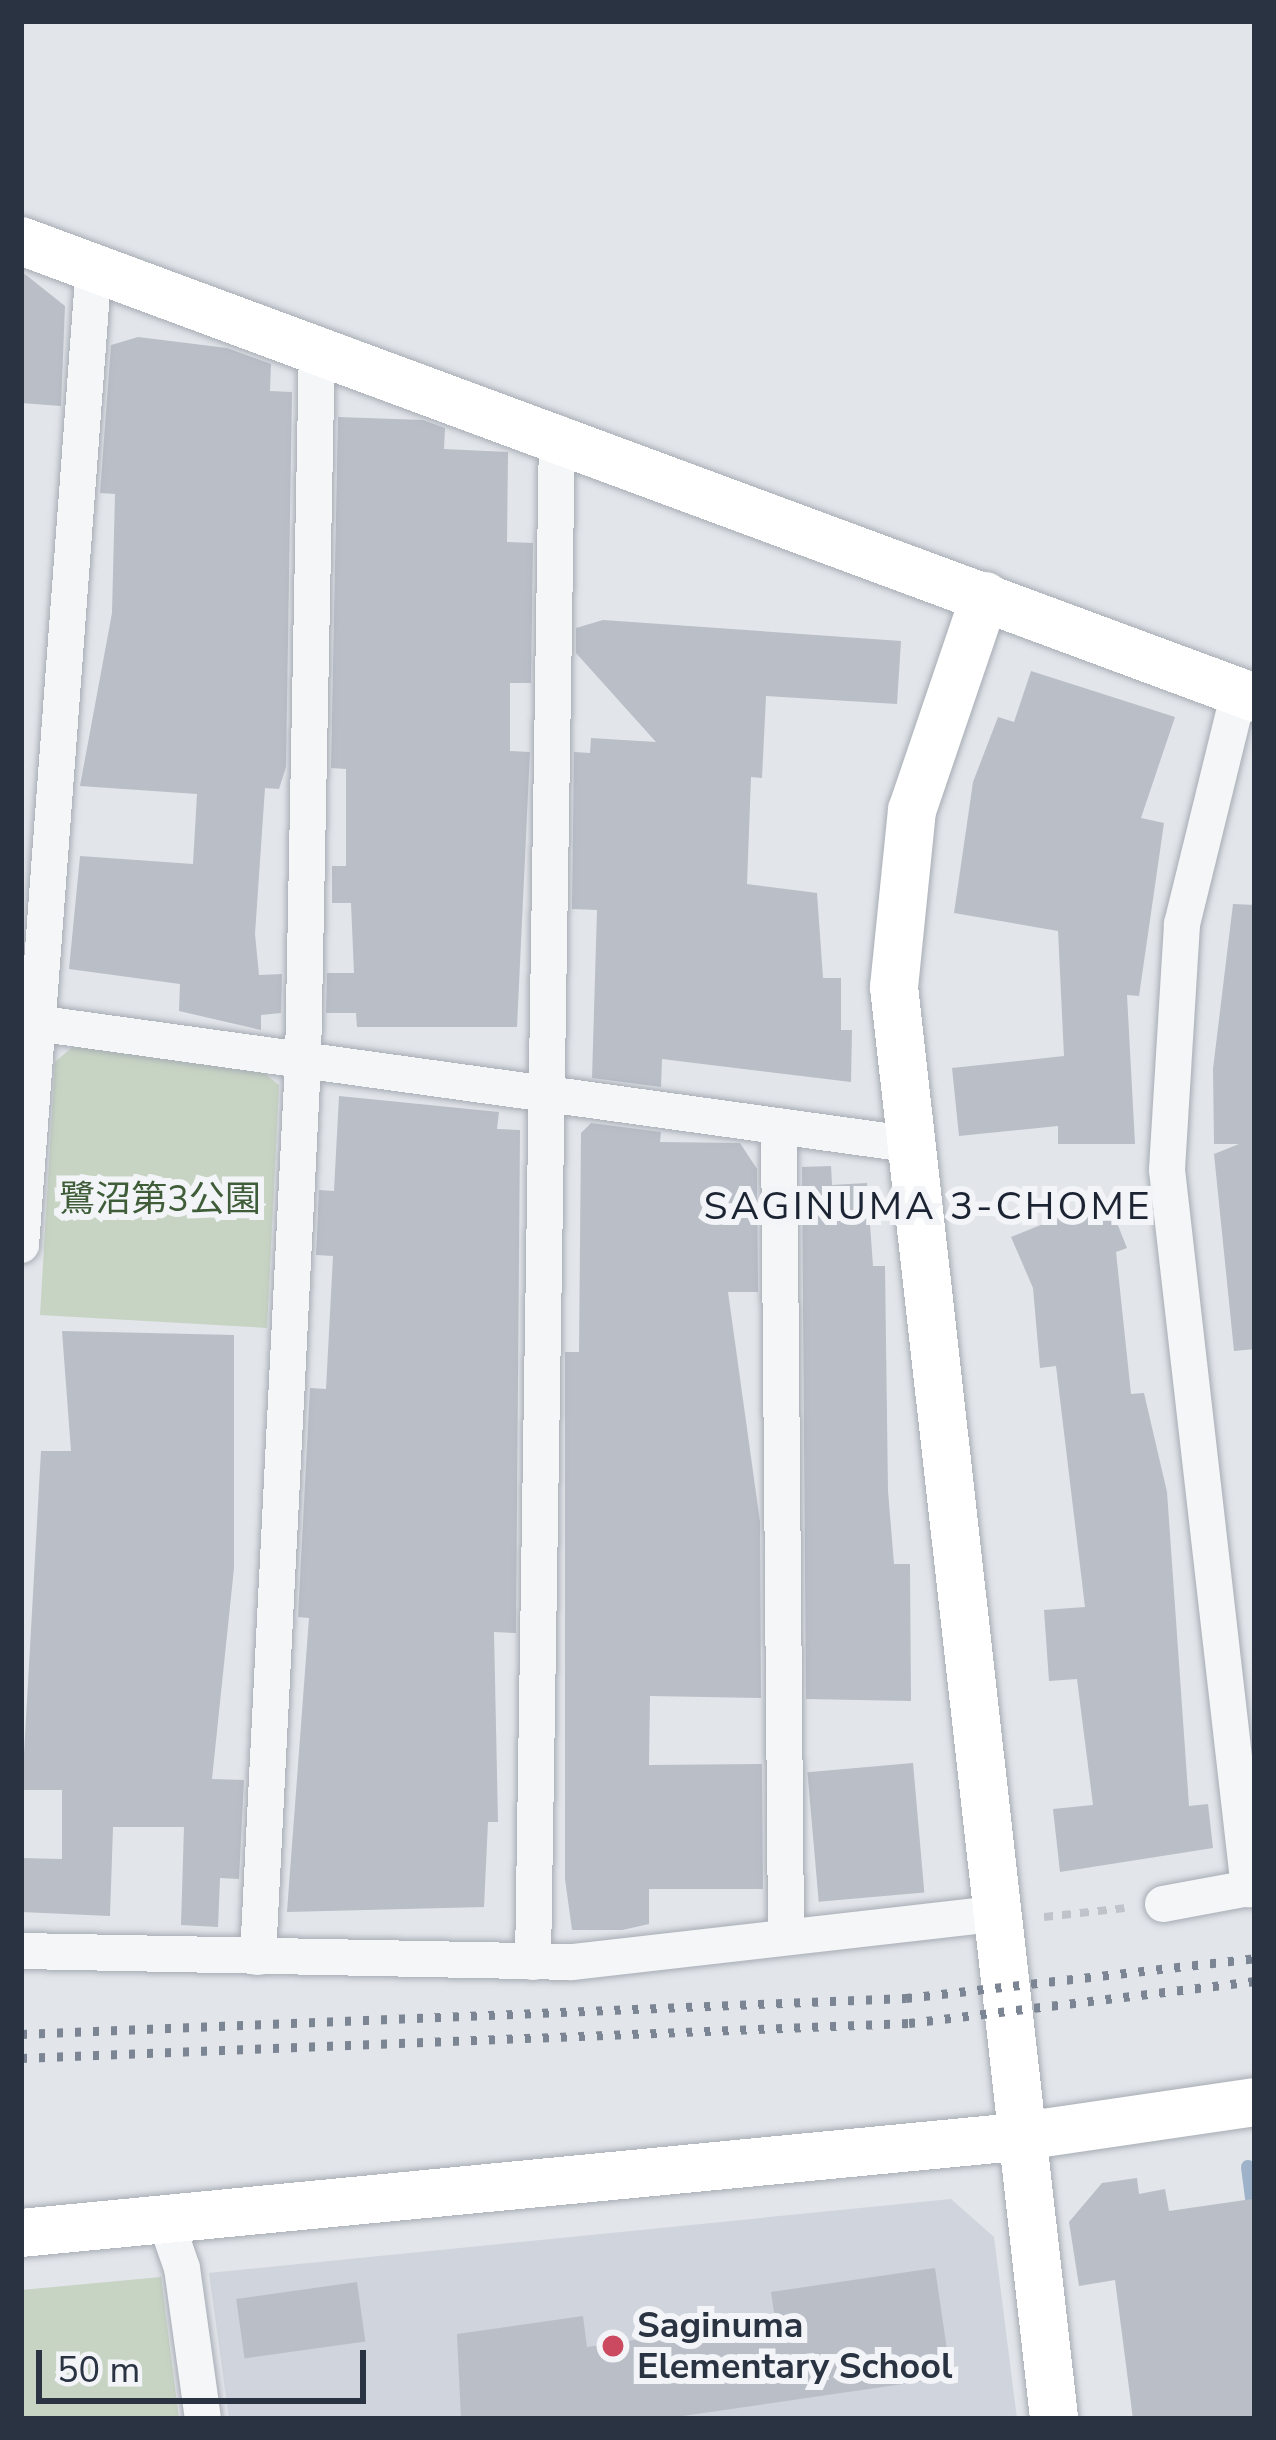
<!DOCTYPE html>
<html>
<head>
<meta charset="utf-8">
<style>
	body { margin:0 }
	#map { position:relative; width:1276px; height:2440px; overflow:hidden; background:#e2e5ea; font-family:"Nunito Sans","Noto Sans JP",sans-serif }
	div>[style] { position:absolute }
	.built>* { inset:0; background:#d0d4dc }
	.green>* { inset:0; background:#c7d4c3 }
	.stream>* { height:14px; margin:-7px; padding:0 7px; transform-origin:7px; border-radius:7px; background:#9eb3c9 }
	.building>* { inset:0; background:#b9bec7; transform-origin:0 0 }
	.path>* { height:8px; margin-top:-4px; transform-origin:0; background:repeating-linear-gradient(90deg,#c0c3c9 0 9px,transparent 0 18px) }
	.roads { filter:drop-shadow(0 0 3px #a7acb4) drop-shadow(0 0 3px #a7acb4) }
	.street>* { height:36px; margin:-18px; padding:0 18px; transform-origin:18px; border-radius:18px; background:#f5f6f8 }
	.secondary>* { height:48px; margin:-24px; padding:0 24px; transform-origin:24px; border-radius:24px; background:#fff }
	.rail>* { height:9px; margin-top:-4.5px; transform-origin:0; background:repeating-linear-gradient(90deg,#7c8593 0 6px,transparent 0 18px) }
	.dots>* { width:33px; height:33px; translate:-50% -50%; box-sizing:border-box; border:6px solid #f2f4f7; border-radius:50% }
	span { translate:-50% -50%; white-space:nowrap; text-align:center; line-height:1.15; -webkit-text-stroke:12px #f2f4f7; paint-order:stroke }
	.park-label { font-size:36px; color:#3f5d38 }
	.poi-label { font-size:36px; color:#2a3342; font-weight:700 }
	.left { translate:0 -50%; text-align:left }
	.neighbourhood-label { font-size:39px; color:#1c2433; letter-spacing:3px }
	.frame { position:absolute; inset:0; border:24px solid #2a3342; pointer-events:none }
	.scale { position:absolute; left:36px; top:2350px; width:330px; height:54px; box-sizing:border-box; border:6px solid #2a3342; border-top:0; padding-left:15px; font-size:36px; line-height:42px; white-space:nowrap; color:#2a3342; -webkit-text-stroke:9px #f2f4f7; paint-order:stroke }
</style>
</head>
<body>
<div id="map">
	<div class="built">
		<div style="clip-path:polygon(951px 2199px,994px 2237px,1017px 2419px,229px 2419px,209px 2273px)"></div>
	</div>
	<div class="green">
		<div style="clip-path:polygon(76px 1044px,255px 1066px,279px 1085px,267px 1328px,40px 1315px,55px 1062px)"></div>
		<div style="clip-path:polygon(161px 2277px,179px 2419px,21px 2419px,21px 2290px)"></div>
	</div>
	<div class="stream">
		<div style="left:1248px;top:2167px;width:54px;rotate:82.6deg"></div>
	</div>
	<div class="building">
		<div style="clip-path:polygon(21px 271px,65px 306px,61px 406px,21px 403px)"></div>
		<div style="clip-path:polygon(138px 337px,227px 348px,271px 364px,270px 391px,292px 392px,286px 767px,279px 789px,265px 788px,255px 934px,259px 975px,282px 974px,281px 1013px,261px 1015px,261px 1030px,179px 1011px,180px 984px,69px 969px,80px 856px,193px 864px,197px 794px,80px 786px,112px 613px,115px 494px,100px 493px,111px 345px)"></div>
		<div style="clip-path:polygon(338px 417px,423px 420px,445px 428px,444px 449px,508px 452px,507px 542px,533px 543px,531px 683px,510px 683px,510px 751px,530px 752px,517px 1027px,357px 1027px,356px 1013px,326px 1013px,327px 973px,354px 973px,351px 903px,332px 903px,332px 866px,346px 866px,346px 769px,331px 768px)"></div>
		<div style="clip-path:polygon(603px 620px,901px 641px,897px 704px,766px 696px,762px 778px,751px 777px,747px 884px,817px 893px,823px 978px,841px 978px,841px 1030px,852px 1030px,851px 1082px,662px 1059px,661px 1087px,592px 1078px,597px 910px,572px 909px,574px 752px,590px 753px,591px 738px,656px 742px,576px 653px,576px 628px)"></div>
		<div style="clip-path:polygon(1031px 671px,1175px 717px,1141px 818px,1164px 823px,1139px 996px,1127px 995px,1135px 1144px,1058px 1144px,1058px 1126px,959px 1136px,952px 1068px,1064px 1056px,1058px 931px,954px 913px,973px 782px,998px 717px,1014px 722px)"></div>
		<div style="clip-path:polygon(1233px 904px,1255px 905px,1255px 1349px,1234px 1351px,1214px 1154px,1239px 1144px,1214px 1144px,1213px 1069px)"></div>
		<div style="clip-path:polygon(339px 1096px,499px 1112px,497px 1129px,520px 1130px,516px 1633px,494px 1632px,498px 1822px,488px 1822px,484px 1907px,287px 1912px,309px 1618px,298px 1617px,310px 1388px,326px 1389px,333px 1256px,316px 1255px,319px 1190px,334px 1191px)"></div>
		<div style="clip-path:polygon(591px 1123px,661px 1132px,660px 1142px,740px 1143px,757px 1169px,758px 1292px,728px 1292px,760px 1522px,761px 1698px,650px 1696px,649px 1765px,762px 1764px,763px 1889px,649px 1889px,649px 1924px,622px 1930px,572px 1930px,565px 1879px,565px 1352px,579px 1352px,581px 1133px)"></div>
		<div style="clip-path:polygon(831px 1166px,832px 1185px,867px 1183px,873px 1266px,885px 1266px,888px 1491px,894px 1564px,910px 1564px,911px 1701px,806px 1699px,802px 1167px)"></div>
		<div style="clip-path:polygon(1107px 1198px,1127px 1248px,1116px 1252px,1131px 1394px,1144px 1393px,1167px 1492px,1189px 1806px,1208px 1804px,1213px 1848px,1060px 1872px,1053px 1809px,1093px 1805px,1077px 1679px,1049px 1681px,1044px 1610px,1085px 1607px,1056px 1366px,1040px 1368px,1033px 1288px,1011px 1237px)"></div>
		<div style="clip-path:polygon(62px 1331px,234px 1335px,234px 1568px,212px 1779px,244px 1780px,239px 1879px,220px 1878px,218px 1927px,181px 1925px,184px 1827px,113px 1827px,110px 1916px,21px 1912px,21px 1858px,62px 1859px,62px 1790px,22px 1790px,41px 1451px,71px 1451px)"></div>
		<div style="left:913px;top:1763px;width:130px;height:106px;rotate:85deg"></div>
		<div style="clip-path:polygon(1137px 2178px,1139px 2194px,1165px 2189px,1169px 2211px,1252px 2199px,1255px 2419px,1133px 2419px,1115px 2280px,1079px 2286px,1069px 2222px,1102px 2183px)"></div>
		<div style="clip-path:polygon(935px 2268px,951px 2377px,662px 2419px,461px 2419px,457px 2334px,583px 2316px,587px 2347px,775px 2319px,771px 2292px)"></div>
		<div style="left:357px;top:2282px;width:60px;height:122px;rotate:82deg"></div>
	</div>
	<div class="path">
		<div style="left:1044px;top:1917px;width:81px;rotate:-6.3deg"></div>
	</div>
	<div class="roads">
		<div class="street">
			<div style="left:1239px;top:692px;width:239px;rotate:103.8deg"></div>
			<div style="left:1182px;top:924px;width:246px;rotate:93.5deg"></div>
			<div style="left:1167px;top:1170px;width:724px;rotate:83.49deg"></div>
			<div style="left:21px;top:1021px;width:894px;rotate:7.9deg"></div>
			<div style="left:779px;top:1129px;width:806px;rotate:89.5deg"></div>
			<div style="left:21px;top:1245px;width:982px;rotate:-85.74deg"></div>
			<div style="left:1163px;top:1904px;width:94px;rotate:-10.5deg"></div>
			<div style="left:21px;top:1951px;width:551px;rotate:1.14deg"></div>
			<div style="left:572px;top:1962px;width:423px;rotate:-6.5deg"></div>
			<div style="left:258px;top:1957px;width:897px;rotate:-87.12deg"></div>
			<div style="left:303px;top:1061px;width:716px;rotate:-88.88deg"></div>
			<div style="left:533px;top:1962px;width:1529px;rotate:-89.1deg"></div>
			<div style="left:165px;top:2219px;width:52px;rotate:70.9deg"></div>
			<div style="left:182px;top:2268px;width:152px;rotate:82.1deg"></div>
		</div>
		<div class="secondary">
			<div style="left:21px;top:241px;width:1316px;rotate:20.32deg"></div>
			<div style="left:985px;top:596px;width:226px;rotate:108.8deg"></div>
			<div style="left:912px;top:810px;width:178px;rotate:95.8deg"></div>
			<div style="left:894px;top:987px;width:1441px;rotate:83.62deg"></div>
			<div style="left:21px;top:2233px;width:1000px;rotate:-5.51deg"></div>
			<div style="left:1016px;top:2137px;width:242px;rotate:-8.3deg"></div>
		</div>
	</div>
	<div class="rail">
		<div style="left:21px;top:2034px;width:886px;rotate:-2.33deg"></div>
		<div style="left:906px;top:1998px;width:351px;rotate:-6.5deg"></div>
		<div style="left:21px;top:2058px;width:889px;rotate:-2.26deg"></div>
		<div style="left:909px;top:2023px;width:349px;rotate:-6.9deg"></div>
	</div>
	<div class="dots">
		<div style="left:613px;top:2346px;background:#cc4a5f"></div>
	</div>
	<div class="park-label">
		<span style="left:160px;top:1200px">鷺沼第3公園</span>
	</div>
	<div class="poi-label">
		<span class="left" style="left:637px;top:2346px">Saginuma<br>Elementary School</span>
	</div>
	<div class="neighbourhood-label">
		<span style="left:928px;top:1207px">SAGINUMA 3-CHOME</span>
	</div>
	<div class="frame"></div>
	<div class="scale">50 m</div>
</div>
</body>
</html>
